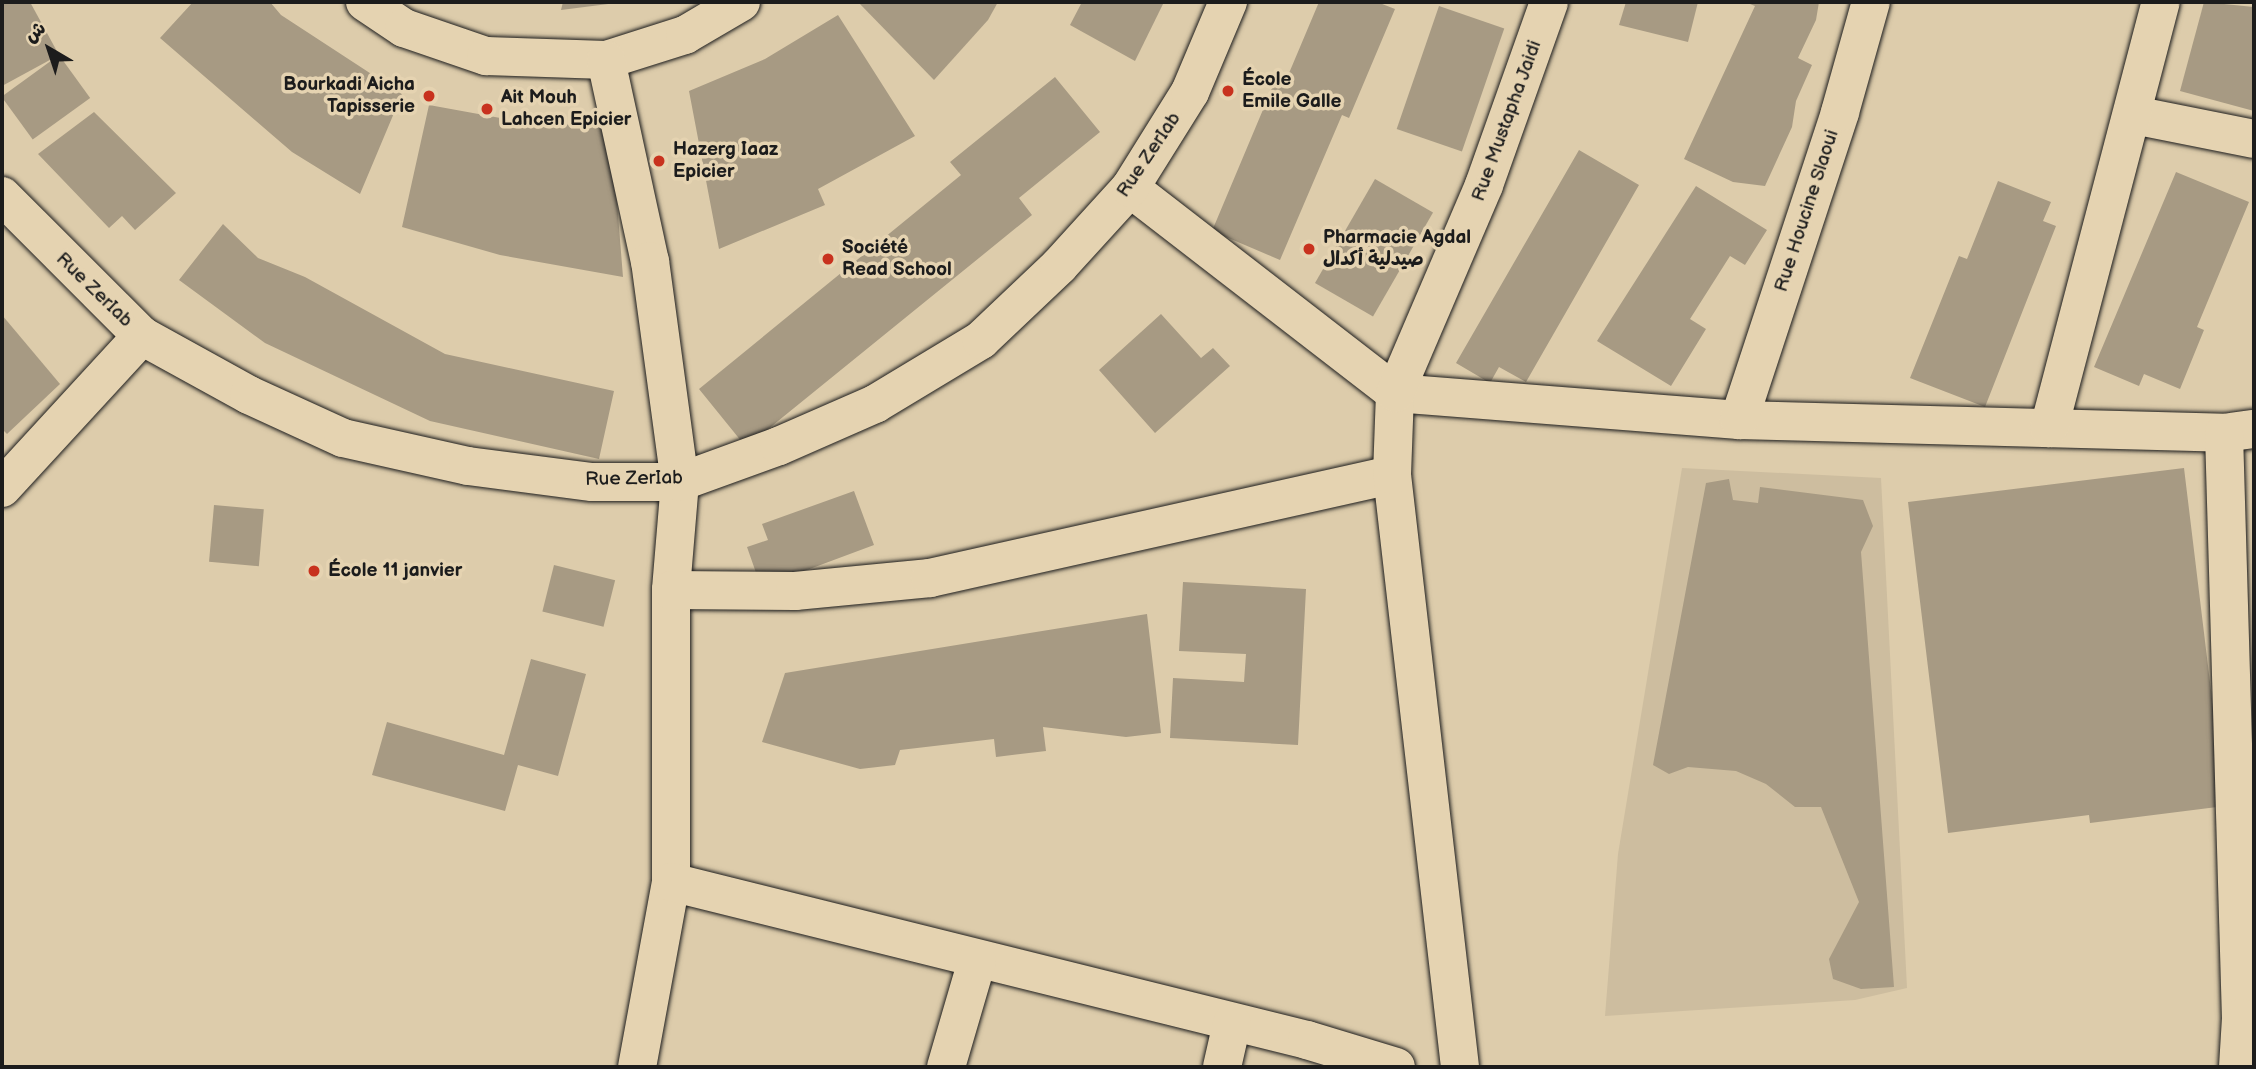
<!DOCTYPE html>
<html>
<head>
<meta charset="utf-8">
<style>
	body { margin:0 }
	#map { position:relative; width:2256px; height:1069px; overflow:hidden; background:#ddccab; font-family:"Balsamiq Sans","Playpen Sans Arabic",sans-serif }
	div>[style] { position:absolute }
	.built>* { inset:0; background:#cdbd9f }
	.building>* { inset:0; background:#a79a83; transform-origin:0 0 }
	.roads { filter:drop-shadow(0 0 2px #1c1c1c) drop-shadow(0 0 2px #1c1c1c) }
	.minor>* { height:38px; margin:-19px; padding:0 19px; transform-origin:19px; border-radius:19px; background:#e5d3b1 }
	.dots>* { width:19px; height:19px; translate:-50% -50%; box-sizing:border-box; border:4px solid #e5d3b1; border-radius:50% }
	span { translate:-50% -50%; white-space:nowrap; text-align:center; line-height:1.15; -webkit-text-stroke:7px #e5d3b1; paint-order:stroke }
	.poi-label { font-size:19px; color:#1c1c1c; font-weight:700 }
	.left { translate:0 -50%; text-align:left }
	.right { translate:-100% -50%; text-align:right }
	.street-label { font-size:19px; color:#1c1c1c }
	.frame { position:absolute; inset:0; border:4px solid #1c1c1c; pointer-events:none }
	.north { position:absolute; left:14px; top:14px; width:70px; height:70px; -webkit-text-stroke:5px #e5d3b1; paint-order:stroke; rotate:321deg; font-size:19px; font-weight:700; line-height:28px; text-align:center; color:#1c1c1c }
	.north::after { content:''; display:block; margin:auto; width:24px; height:32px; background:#1c1c1c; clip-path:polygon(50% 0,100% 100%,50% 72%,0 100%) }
</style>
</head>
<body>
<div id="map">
	<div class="built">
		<div style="clip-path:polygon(1682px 468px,1881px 478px,1907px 988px,1855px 1000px,1605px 1016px,1618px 854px)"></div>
	</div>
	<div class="building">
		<div style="clip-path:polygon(2px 2px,30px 2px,59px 55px,2px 86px)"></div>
		<div style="clip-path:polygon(193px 2px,270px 2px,281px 15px,402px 94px,360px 194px,292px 152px,160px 38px)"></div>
		<div style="clip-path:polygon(563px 2px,616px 2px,616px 3px,561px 10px)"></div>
		<div style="clip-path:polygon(858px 2px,998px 2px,988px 20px,934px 80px)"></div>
		<div style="clip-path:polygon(1082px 2px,1164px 2px,1135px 61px,1070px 25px)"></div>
		<div style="clip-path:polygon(1319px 2px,1377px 2px,1395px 9px,1349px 118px,1342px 115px,1280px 260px,1212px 231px,1275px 81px,1284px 85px)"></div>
		<div style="clip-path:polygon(1626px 2px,1698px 2px,1688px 42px,1619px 25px)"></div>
		<div style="clip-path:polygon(1745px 2px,1819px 2px,1816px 20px,1798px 58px,1812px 65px,1796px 101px,1792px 127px,1765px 186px,1733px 182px,1684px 159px,1755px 6px)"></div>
		<div style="clip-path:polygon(2204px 2px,2254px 7px,2254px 111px,2180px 91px)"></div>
		<div style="left:1439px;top:6px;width:69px;height:130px;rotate:19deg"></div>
		<div style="clip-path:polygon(838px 15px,915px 136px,818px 189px,825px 205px,719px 249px,689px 91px,765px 59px)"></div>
		<div style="left:59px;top:55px;width:53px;height:71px;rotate:54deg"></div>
		<div style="clip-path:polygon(1055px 77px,1100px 132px,1019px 198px,1032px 215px,746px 447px,699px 389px,961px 175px,950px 162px)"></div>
		<div style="clip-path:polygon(429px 105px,522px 122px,611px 127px,623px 277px,500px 255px,402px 227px)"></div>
		<div style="clip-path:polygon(94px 112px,176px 193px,135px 230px,122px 216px,109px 228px,38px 154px)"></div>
		<div style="clip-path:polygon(1579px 150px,1639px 185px,1526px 382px,1499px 367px,1490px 383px,1456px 363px)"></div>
		<div style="clip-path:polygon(2176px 172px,2249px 202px,2197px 327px,2204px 330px,2180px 389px,2144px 374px,2139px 386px,2094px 367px)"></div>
		<div style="left:1375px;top:179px;width:67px;height:120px;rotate:30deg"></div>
		<div style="clip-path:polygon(1998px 181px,2051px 202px,2043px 221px,2056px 226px,1985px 407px,1910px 378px,1959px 256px,1967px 259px)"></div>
		<div style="clip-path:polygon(1696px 186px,1767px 230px,1745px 265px,1730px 256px,1690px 319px,1706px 329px,1671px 386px,1597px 341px)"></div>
		<div style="clip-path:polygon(223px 224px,258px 258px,305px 277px,445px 354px,614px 391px,599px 459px,430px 421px,265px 343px,179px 280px)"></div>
		<div style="clip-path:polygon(1161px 314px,1201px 358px,1213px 348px,1230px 366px,1155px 433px,1099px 370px)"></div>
		<div style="clip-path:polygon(2px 315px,60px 384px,7px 434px,2px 429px)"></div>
		<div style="clip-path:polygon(2184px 468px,2225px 806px,2090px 823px,2089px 815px,1948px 833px,1908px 502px)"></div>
		<div style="clip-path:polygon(1729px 479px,1733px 500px,1758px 503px,1760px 487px,1863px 500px,1873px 526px,1861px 552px,1894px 987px,1861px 989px,1833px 979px,1829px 959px,1859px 902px,1821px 807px,1795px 807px,1766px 784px,1736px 771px,1688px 767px,1669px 774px,1653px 765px,1706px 483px)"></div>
		<div style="clip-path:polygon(854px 491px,874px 545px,761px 587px,747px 547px,768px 540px,762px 524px)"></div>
		<div style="left:214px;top:505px;width:50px;height:57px;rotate:5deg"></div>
		<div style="left:554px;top:565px;width:63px;height:48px;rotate:14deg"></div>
		<div style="clip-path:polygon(1183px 582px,1306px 589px,1298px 745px,1170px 738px,1173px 678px,1244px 682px,1246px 654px,1179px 651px)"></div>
		<div style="clip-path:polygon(1147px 614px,1161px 733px,1126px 737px,1043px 727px,1046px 751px,996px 757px,994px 739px,900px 750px,895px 765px,860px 769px,762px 742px,785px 673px)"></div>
		<div style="clip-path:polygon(531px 659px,586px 674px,558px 776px,518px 765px,505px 811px,372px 775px,387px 722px,504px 755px)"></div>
	</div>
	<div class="roads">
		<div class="minor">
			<div style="left:365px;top:2px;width:47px;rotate:33.7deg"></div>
			<div style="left:404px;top:28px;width:87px;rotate:18.9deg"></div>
			<div style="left:486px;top:56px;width:120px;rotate:1.9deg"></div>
			<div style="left:606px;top:60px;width:83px;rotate:-17.6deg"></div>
			<div style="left:685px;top:35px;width:65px;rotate:-30.5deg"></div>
			<div style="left:606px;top:60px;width:206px;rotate:77.7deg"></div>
			<div style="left:650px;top:261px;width:223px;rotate:82.3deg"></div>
			<div style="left:680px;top:482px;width:108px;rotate:94.8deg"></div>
			<div style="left:671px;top:590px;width:292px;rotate:90deg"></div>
			<div style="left:671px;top:882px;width:188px;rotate:100.4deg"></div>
			<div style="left:2134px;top:115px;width:122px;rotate:11.3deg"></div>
			<div style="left:1130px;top:188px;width:335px;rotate:37.7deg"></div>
			<div style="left:1395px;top:393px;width:345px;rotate:4.5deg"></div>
			<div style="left:1739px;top:420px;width:485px;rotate:1.5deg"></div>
			<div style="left:2224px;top:433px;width:30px;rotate:-8deg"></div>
			<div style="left:2px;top:196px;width:198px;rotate:45deg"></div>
			<div style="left:142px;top:336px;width:122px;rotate:28.9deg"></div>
			<div style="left:249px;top:395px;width:103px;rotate:24.6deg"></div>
			<div style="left:343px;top:438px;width:128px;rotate:12.6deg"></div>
			<div style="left:468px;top:466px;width:125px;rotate:7.4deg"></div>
			<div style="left:592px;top:482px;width:88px"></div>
			<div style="left:680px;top:482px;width:105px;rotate:-20deg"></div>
			<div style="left:779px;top:446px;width:105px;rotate:-23.6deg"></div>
			<div style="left:875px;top:404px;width:124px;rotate:-31.1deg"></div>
			<div style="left:981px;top:340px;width:108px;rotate:-43.5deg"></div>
			<div style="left:1059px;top:266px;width:105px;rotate:-47.7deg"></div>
			<div style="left:1130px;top:188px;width:113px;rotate:-58deg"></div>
			<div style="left:1190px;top:92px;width:98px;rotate:-67.1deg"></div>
			<div style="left:1739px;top:420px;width:324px;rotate:-71.8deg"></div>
			<div style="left:1840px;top:112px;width:114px;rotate:-74.3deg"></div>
			<div style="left:2049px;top:428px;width:440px;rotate:-75.3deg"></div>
			<div style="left:2224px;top:433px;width:585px;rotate:88.34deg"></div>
			<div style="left:2241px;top:1018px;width:49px;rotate:93.5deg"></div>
			<div style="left:2px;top:488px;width:207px;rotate:-47.4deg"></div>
			<div style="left:671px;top:590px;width:124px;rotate:0.5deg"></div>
			<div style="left:795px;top:591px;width:136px;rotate:-5.5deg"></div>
			<div style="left:930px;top:578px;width:473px;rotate:-12.6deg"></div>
			<div style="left:671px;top:882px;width:655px;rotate:13.95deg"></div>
			<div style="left:1307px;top:1040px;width:93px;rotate:16.9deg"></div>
			<div style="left:946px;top:1067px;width:110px;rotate:-73.7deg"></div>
			<div style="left:1222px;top:1067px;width:45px;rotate:-77.2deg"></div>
			<div style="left:1460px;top:1067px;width:596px;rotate:-96.55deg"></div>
			<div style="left:1392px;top:475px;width:82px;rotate:-87.9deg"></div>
			<div style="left:1395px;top:393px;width:226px;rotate:-66.8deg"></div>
			<div style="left:1484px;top:185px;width:194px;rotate:-70.4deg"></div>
		</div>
	</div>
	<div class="dots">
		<div style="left:1228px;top:91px;background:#c8321e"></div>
		<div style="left:429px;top:96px;background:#c8321e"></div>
		<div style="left:487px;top:109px;background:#c8321e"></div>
		<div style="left:659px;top:161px;background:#c8321e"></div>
		<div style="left:1309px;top:249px;background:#c8321e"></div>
		<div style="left:828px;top:259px;background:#c8321e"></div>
		<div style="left:314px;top:571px;background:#c8321e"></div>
	</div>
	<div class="poi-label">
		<span class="left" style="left:1242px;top:91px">École<br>Emile Galle</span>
		<span class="right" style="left:415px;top:96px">Bourkadi Aicha<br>Tapisserie</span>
		<span class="left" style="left:501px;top:109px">Ait Mouh<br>Lahcen Epicier</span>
		<span class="left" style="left:673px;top:161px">Hazerg Iaaz<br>Epicier</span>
		<span class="left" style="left:1323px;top:249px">Pharmacie Agdal<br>صيدلية أكدال</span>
		<span class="left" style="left:842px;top:259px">Société<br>Read School</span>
		<span class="left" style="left:328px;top:571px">École 11 janvier</span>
	</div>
	<div class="street-label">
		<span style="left:1507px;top:121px;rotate:-70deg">Rue Mustapha Jaidi</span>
		<span style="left:1149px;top:155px;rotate:-56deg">Rue ZerIab</span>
		<span style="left:1807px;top:211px;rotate:-72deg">Rue Houcine Slaoui</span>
		<span style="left:94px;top:290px;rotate:44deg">Rue ZerIab</span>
		<span style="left:634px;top:479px;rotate:-1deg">Rue ZerIab</span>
	</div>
	<div class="frame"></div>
	<div class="north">ش</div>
</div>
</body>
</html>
